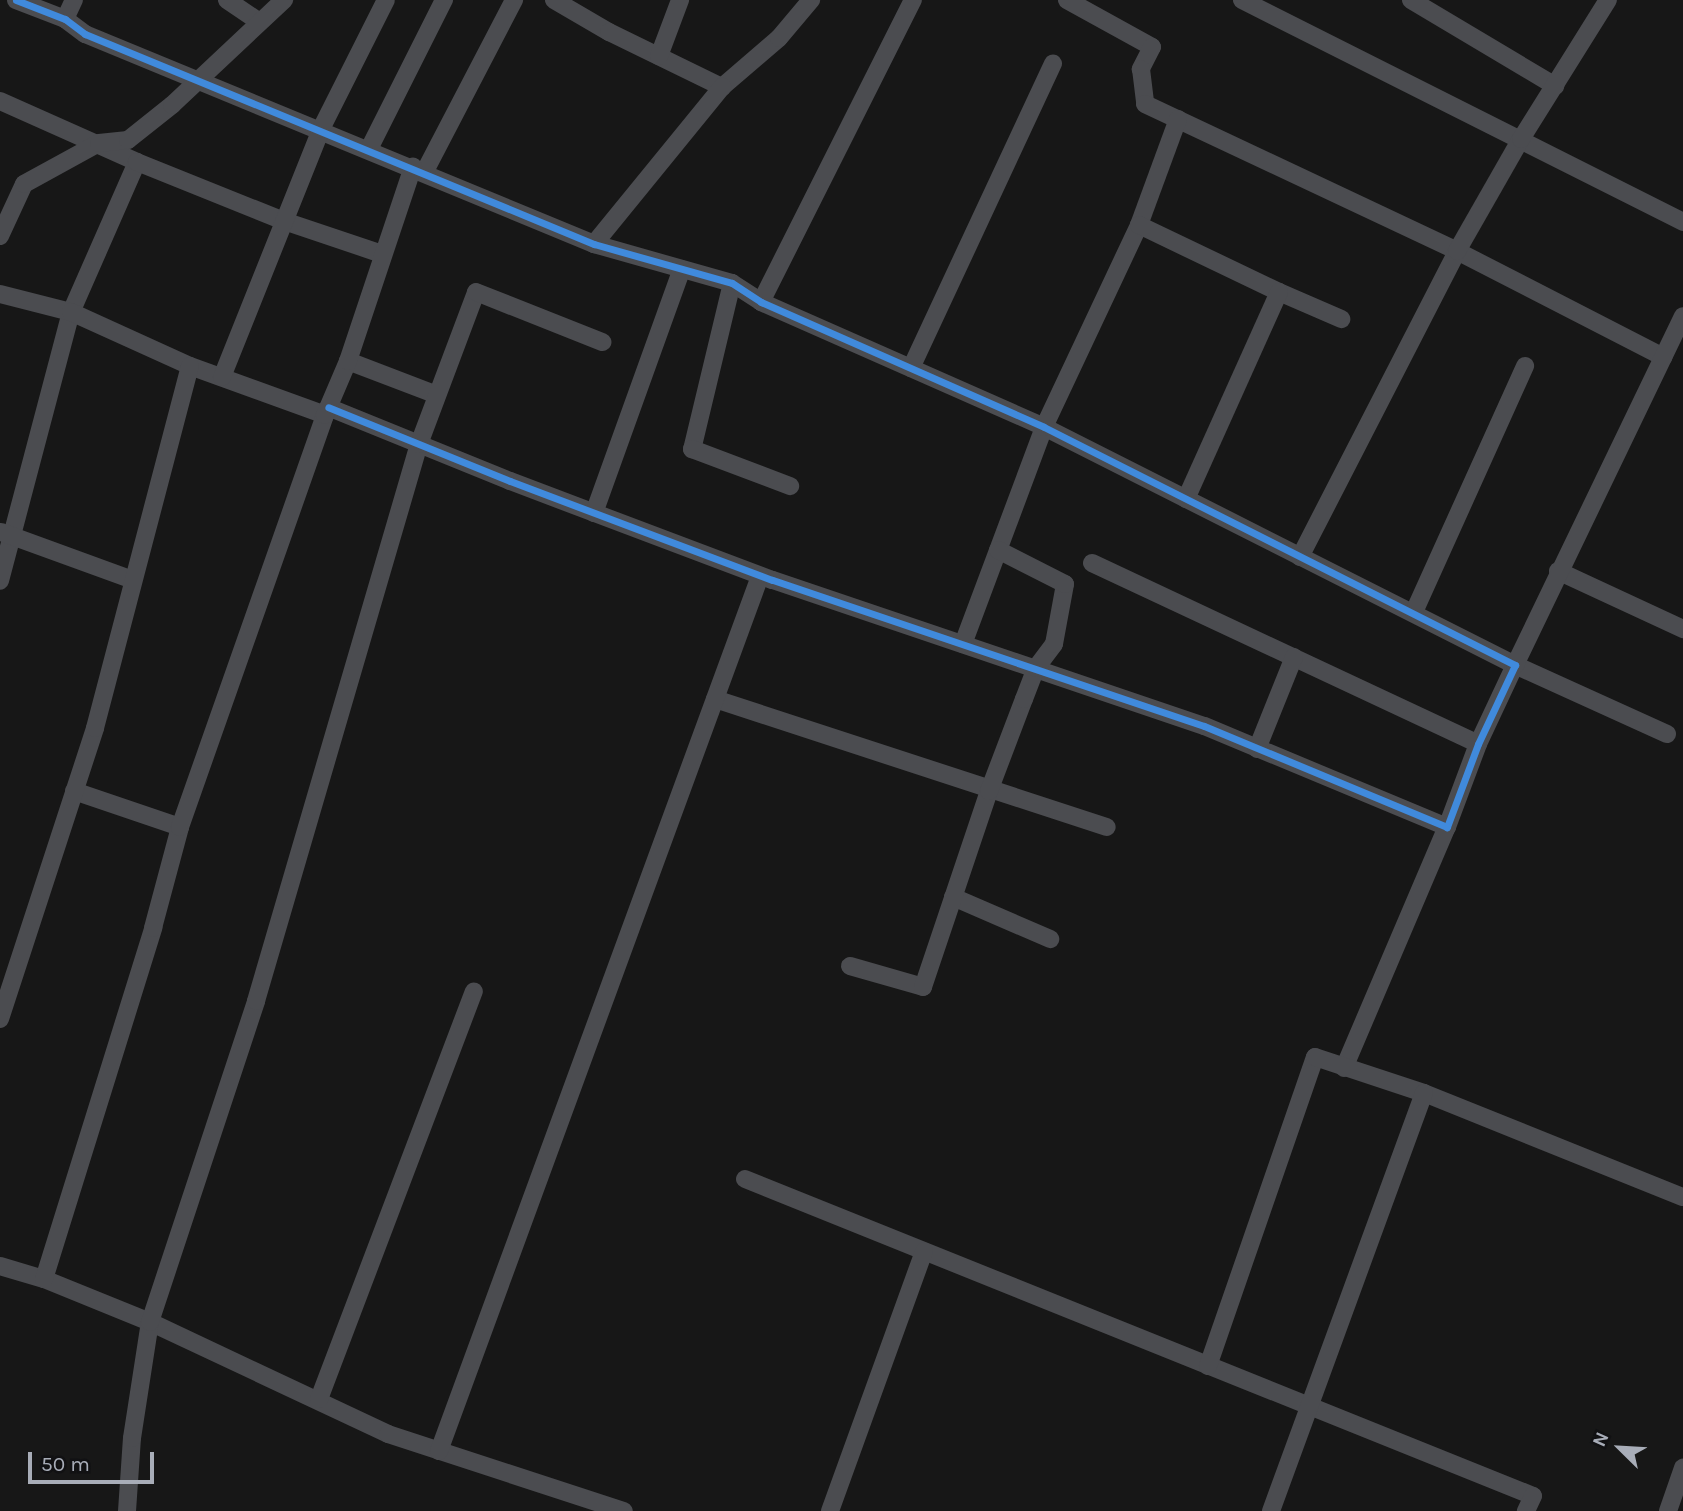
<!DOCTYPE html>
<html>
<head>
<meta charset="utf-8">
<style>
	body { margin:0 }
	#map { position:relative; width:1683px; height:1511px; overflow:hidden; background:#171717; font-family:Karla,sans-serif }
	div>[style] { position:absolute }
	.minor>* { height:18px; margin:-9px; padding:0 9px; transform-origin:9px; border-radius:9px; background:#4b4c50 }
	.cycleway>* { height:7px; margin:-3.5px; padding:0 3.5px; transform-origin:3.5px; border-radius:3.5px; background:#408adc }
	span { translate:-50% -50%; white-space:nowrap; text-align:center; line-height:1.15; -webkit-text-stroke:5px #111113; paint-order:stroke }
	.north { position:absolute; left:1585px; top:1413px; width:70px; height:70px; -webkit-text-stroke:5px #111113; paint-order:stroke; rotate:294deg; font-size:19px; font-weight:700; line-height:28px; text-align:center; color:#a8adb8 }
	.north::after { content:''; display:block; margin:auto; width:24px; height:32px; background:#a8adb8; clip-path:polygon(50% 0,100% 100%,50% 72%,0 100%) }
	.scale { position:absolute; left:28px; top:1452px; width:126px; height:32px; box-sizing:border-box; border:4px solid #a8adb8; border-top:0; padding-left:9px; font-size:21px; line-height:24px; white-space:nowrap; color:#a8adb8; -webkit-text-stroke:5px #111113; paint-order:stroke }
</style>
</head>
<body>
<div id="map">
	<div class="minor">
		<div style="left:16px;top:0;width:53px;rotate:21.2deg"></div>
		<div style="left:65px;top:19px;width:25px;rotate:37deg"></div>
		<div style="left:85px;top:34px;width:551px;rotate:22.42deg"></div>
		<div style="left:594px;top:244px;width:143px;rotate:15.8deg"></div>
		<div style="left:732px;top:283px;width:35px;rotate:33deg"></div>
		<div style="left:761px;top:302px;width:309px;rotate:23.8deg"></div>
		<div style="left:1044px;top:427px;width:528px;rotate:26.81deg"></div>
		<div style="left:1515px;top:665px;width:87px;rotate:115.1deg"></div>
		<div style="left:1478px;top:744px;width:89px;rotate:110.5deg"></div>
		<div style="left:1447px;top:827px;width:263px;rotate:-157.4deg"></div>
		<div style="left:1204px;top:726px;width:456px;rotate:-161.3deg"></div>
		<div style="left:772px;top:580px;width:280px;rotate:-159.3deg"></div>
		<div style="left:510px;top:481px;width:196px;rotate:-157.9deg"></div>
		<div style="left:227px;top:0;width:37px;rotate:34deg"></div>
		<div style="left:554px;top:0;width:64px;rotate:30.2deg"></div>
		<div style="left:609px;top:32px;width:126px;rotate:26deg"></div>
		<div style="left:722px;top:87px;width:75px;rotate:-40.7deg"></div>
		<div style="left:779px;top:38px;width:50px;rotate:-49.9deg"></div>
		<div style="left:1067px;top:0;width:97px;rotate:28.9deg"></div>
		<div style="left:1152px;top:47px;width:25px;rotate:117deg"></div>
		<div style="left:1141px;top:69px;width:35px;rotate:83deg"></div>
		<div style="left:1145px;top:104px;width:345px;rotate:25.2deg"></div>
		<div style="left:1457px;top:251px;width:232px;rotate:27.2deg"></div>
		<div style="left:1242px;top:0;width:494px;rotate:26.7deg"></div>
		<div style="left:1411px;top:0;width:168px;rotate:30.8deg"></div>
		<div style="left:65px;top:19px;width:21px;rotate:-65deg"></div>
		<div style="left:659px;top:56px;width:60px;rotate:-69.4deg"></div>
		<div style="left:0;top:101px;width:150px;rotate:24deg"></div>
		<div style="left:137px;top:162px;width:164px;rotate:113.7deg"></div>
		<div style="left:71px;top:312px;width:278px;rotate:104.8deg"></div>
		<div style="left:369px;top:149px;width:167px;rotate:-63.3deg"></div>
		<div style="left:137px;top:162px;width:158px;rotate:21.9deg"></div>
		<div style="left:284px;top:221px;width:103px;rotate:18.6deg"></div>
		<div style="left:425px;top:171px;width:193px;rotate:-62.5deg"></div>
		<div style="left:1139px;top:225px;width:113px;rotate:-69.8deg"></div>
		<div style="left:0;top:236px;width:57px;rotate:-65.2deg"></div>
		<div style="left:24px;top:184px;width:85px;rotate:-28.7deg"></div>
		<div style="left:99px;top:143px;width:29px;rotate:-6deg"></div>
		<div style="left:128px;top:140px;width:56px;rotate:-38.5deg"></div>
		<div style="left:172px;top:105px;width:154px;rotate:-43.2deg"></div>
		<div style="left:594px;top:244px;width:203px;rotate:-50.8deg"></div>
		<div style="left:732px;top:283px;width:171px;rotate:103.5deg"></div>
		<div style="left:692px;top:449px;width:105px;rotate:20.7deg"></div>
		<div style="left:1279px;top:292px;width:68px;rotate:23.5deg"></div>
		<div style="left:0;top:294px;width:73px;rotate:14.2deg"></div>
		<div style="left:71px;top:312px;width:131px;rotate:24.4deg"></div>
		<div style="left:190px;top:366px;width:144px;rotate:19.9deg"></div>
		<div style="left:761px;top:302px;width:338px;rotate:-63.3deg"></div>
		<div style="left:348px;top:361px;width:95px;rotate:20.9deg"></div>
		<div style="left:911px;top:368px;width:336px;rotate:-65deg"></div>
		<div style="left:222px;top:377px;width:267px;rotate:-68.2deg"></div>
		<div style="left:321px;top:129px;width:144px;rotate:-63.3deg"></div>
		<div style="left:594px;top:513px;width:259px;rotate:-70.2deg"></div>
		<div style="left:1px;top:532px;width:140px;rotate:20deg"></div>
		<div style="left:1300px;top:557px;width:344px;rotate:-62.8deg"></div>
		<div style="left:1457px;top:251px;width:129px;rotate:-60.3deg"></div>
		<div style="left:1521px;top:139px;width:164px;rotate:-58deg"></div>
		<div style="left:1092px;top:563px;width:426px;rotate:25.1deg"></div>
		<div style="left:1558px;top:571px;width:138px;rotate:24.9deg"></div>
		<div style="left:1414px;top:612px;width:270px;rotate:-65.7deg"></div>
		<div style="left:963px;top:644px;width:232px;rotate:-69.5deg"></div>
		<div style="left:1044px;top:427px;width:223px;rotate:-64.8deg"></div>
		<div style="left:1139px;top:225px;width:155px;rotate:25.6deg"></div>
		<div style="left:1279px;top:292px;width:227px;rotate:114.2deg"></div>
		<div style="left:715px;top:699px;width:412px;rotate:18.1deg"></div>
		<div style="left:1667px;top:734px;width:167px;rotate:-155.6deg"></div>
		<div style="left:1515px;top:665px;width:387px;rotate:-64.3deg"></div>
		<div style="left:1257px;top:749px;width:99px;rotate:-68.1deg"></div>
		<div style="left:74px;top:791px;width:112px;rotate:18.8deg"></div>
		<div style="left:953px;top:897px;width:106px;rotate:23.4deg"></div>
		<div style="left:850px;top:966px;width:76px;rotate:16deg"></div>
		<div style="left:923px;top:987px;width:207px;rotate:-71.4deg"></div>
		<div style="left:989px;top:791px;width:98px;rotate:-69.2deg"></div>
		<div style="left:1024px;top:699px;width:33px;rotate:-69deg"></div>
		<div style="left:1036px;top:668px;width:30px;rotate:-53deg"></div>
		<div style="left:1054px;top:644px;width:61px;rotate:-79.6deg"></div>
		<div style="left:1065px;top:584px;width:75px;rotate:-153.1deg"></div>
		<div style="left:0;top:1019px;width:306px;rotate:-71.9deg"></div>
		<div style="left:95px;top:728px;width:374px;rotate:-75.3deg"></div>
		<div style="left:1344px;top:1068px;width:262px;rotate:-66.9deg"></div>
		<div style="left:745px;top:1179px;width:849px;rotate:21.91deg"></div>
		<div style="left:1533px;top:1496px;width:17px;rotate:115deg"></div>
		<div style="left:0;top:1266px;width:46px;rotate:16.5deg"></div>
		<div style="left:44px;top:1279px;width:114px;rotate:22.1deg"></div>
		<div style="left:150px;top:1322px;width:263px;rotate:25.2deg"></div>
		<div style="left:388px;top:1434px;width:248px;rotate:18.1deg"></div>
		<div style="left:44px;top:1279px;width:368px;rotate:-72.7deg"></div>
		<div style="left:153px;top:928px;width:105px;rotate:-75deg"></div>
		<div style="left:180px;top:827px;width:437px;rotate:-70.6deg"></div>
		<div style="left:325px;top:415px;width:59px;rotate:-66.9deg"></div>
		<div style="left:348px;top:361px;width:205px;rotate:-71.5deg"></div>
		<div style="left:1208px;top:1366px;width:327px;rotate:-70.9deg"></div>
		<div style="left:1315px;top:1057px;width:115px;rotate:18.3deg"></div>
		<div style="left:1424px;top:1093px;width:279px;rotate:21.9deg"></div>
		<div style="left:319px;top:1399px;width:436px;rotate:-69.2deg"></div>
		<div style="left:439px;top:1451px;width:932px;rotate:-69.85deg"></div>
		<div style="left:127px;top:1511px;width:73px;rotate:-86.1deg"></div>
		<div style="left:132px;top:1438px;width:117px;rotate:-81.2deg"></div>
		<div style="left:150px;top:1322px;width:338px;rotate:-71.7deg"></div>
		<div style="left:256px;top:1001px;width:580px;rotate:-73.69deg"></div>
		<div style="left:419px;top:444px;width:162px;rotate:-69.4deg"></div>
		<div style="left:476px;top:292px;width:136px;rotate:21.6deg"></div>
		<div style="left:830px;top:1511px;width:276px;rotate:-70.1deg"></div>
		<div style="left:1271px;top:1511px;width:445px;rotate:-69.9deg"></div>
		<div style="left:1668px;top:1511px;width:46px;rotate:-70.8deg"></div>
	</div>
	<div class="cycleway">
		<div style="left:16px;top:0;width:53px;rotate:21.2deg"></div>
		<div style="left:65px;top:19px;width:25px;rotate:37deg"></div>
		<div style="left:85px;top:34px;width:551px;rotate:22.42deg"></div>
		<div style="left:594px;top:244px;width:143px;rotate:15.8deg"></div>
		<div style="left:732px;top:283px;width:35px;rotate:33deg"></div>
		<div style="left:761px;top:302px;width:309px;rotate:23.8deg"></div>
		<div style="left:1044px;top:427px;width:528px;rotate:26.81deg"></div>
		<div style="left:1515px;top:665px;width:87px;rotate:115.1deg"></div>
		<div style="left:1478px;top:744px;width:89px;rotate:110.5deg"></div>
		<div style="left:1447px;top:827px;width:263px;rotate:-157.4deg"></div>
		<div style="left:1204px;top:726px;width:456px;rotate:-161.3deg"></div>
		<div style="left:772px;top:580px;width:280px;rotate:-159.3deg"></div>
		<div style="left:510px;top:481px;width:196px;rotate:-157.9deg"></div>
	</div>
	<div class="north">N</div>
	<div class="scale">50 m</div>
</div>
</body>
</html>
